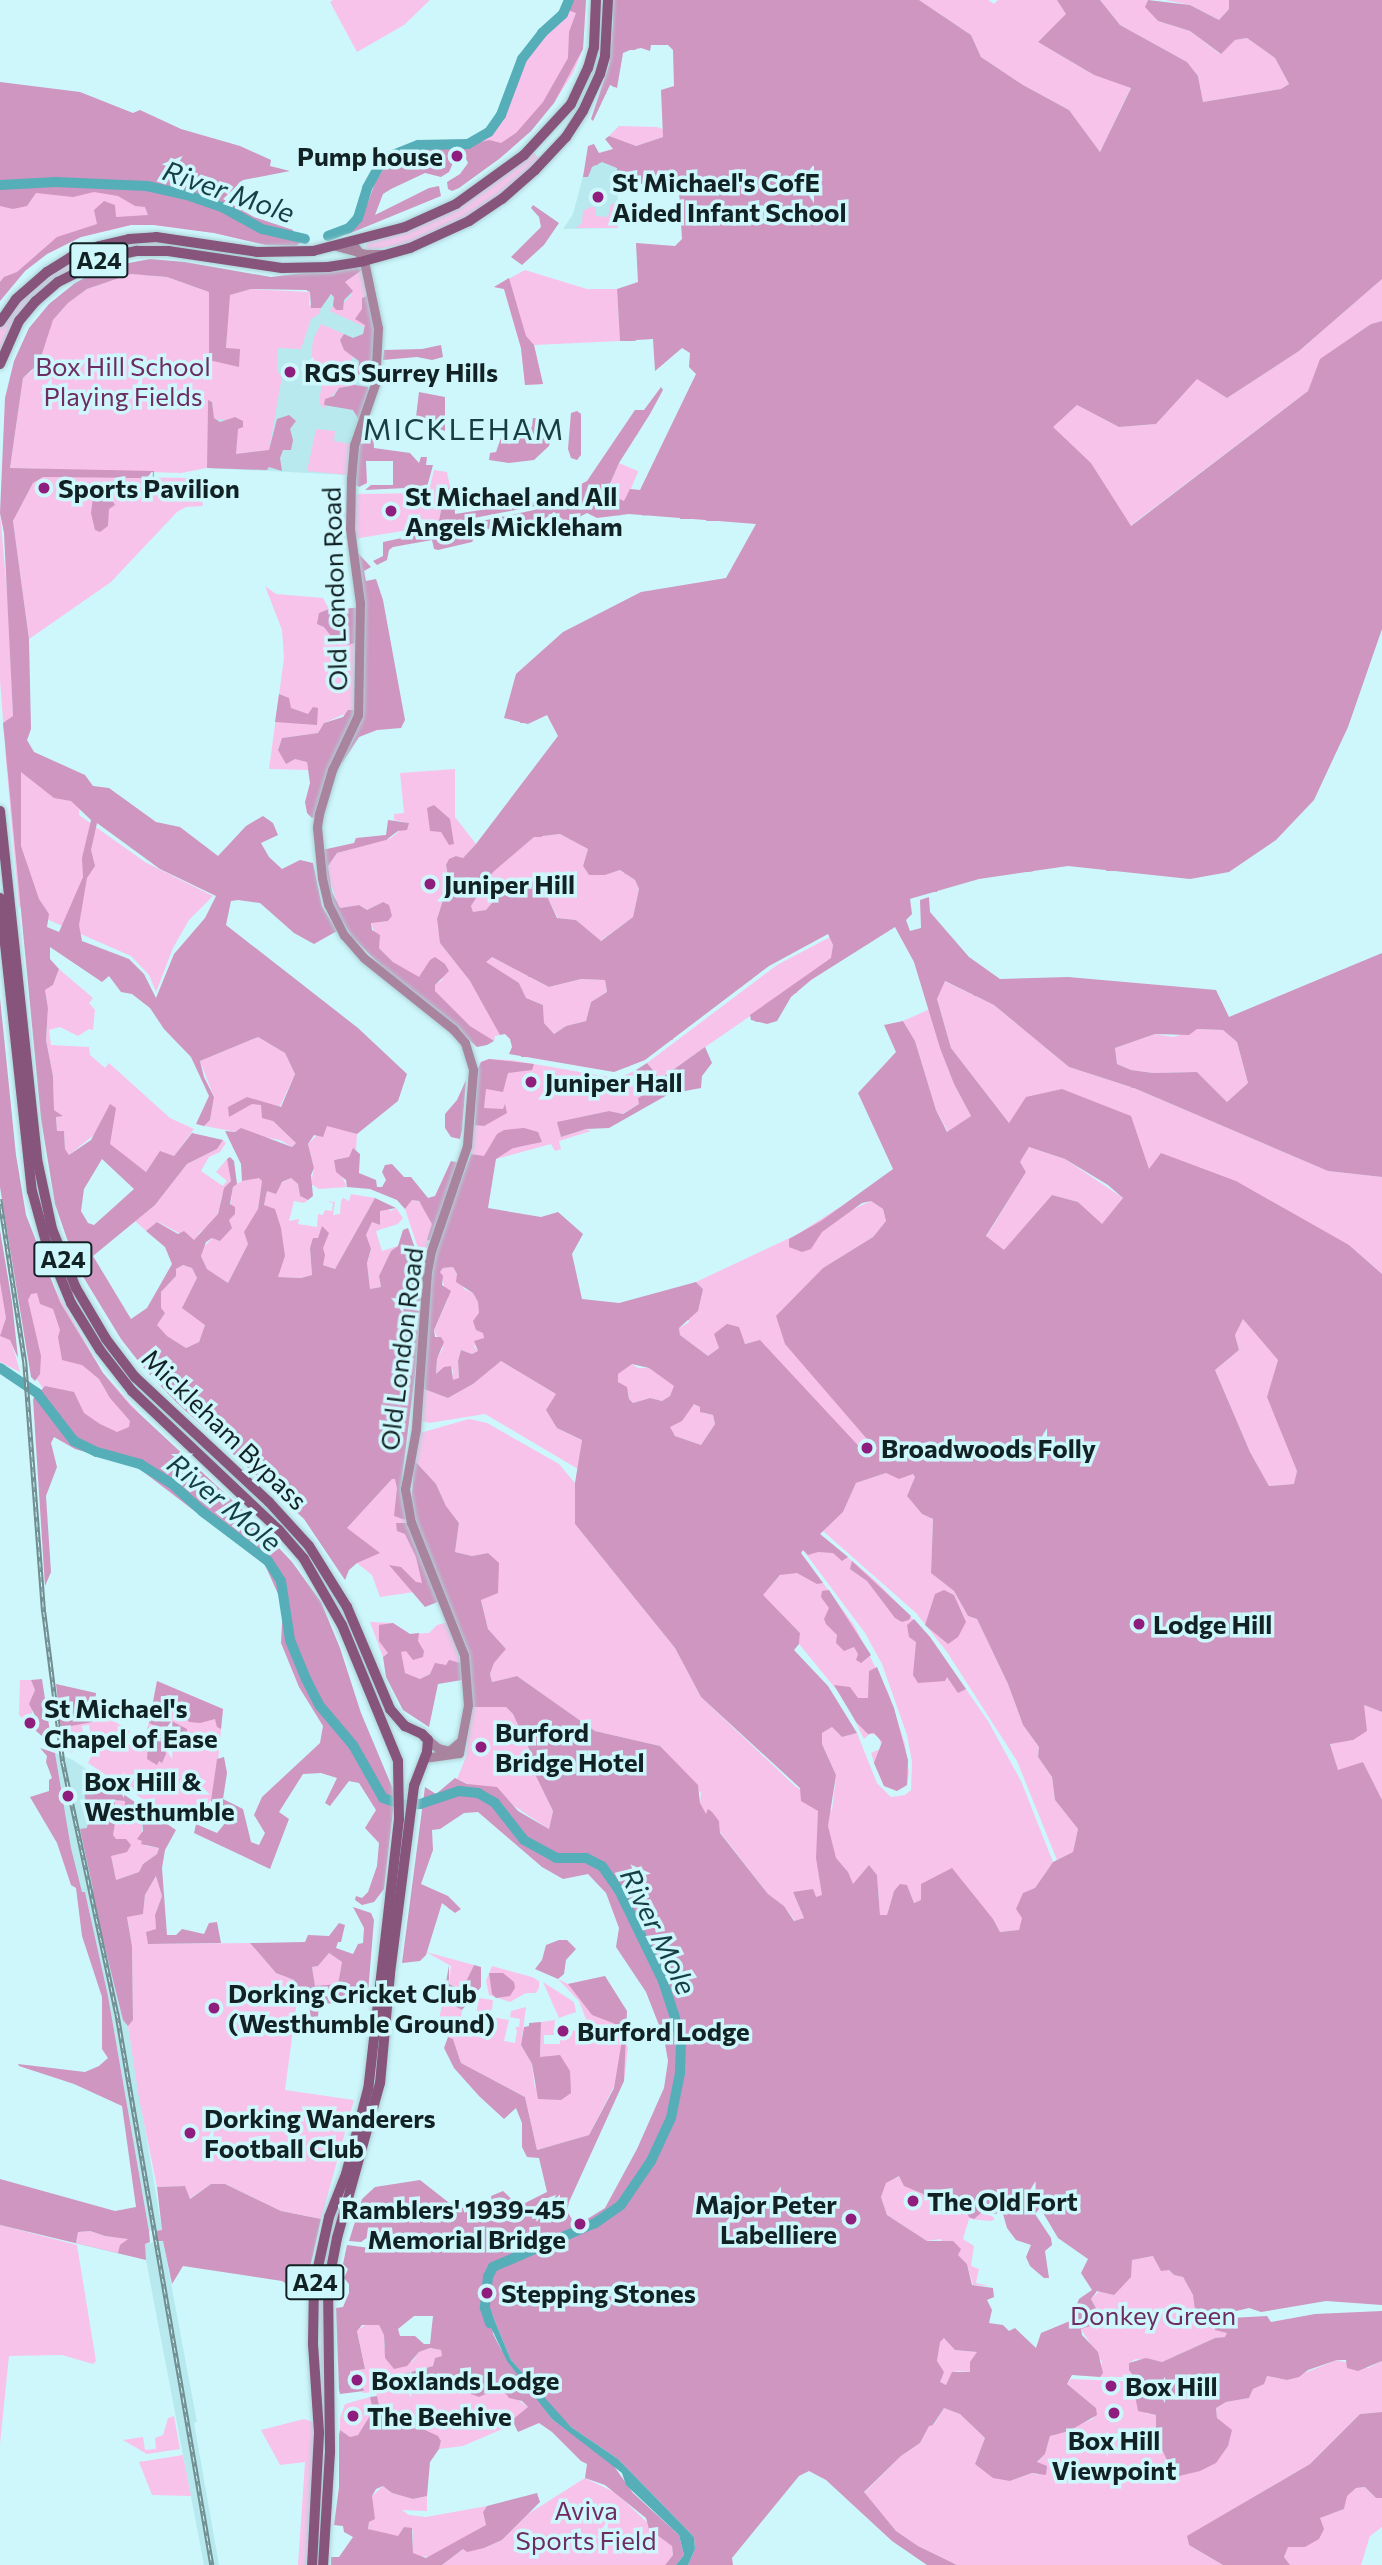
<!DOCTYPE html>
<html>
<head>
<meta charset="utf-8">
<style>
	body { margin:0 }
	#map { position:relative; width:1382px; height:2565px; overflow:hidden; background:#cef7fc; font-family:Commissioner,sans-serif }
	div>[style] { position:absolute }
	.built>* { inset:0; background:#b7e9ef }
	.green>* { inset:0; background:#f8c3eb; transform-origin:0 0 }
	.forest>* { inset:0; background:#ce96c0 }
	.water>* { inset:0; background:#55aeb8 }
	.river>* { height:10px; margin:-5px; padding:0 5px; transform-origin:5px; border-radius:5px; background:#55aeb8 }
	.roads { filter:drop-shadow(0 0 2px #acd1d5) drop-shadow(0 0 2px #acd1d5) }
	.secondary>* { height:9px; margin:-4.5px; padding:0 4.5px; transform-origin:4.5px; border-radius:4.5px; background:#a8849f }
	.highway>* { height:10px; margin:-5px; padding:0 5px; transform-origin:5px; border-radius:5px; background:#87557c }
	.rail>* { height:4.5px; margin-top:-2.25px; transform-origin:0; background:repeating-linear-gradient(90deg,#cef7fc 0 5px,#718e91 0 10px); box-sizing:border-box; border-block:2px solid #718e91 }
	.dots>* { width:19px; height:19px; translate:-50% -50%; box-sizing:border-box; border:4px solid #cef7fc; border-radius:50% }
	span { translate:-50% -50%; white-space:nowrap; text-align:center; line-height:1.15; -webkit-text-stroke:7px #cef7fc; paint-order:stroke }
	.shield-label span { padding:2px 5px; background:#cef7fc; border:2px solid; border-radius:5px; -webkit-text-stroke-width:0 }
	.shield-label { font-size:24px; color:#122224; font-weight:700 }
	.poi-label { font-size:26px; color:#122224; font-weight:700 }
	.right { translate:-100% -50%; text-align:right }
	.left { translate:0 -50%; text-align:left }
	.park-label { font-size:26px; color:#6e2c62 }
	.street-label { font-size:26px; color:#122224 }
	.water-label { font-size:28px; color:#153f44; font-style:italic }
	.quarter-label { font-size:30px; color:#193e42; letter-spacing:2px }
</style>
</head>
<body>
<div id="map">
	<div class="built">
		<div style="clip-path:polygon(588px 157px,617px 157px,618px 228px,563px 229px,573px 214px)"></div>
		<div style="clip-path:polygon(362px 270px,371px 378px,353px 434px,347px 475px,207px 468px,209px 360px,320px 308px,327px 298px)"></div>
		<div style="clip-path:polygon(55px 1753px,73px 1760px,109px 1785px,116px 1880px,133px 2020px,128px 2027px,162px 2230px,149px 2231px,108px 1996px,85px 1892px,82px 1893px,71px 1848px)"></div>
		<div style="clip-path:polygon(163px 2241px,197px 2422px,194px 2423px,219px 2565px,204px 2565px,146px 2260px,144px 2244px)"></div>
	</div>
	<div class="green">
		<div style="clip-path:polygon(333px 0,430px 0,404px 25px,357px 52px,330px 2px)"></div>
		<div style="clip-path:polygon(572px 0,586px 0,583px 49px,573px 73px,554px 103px,531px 131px,499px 159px,481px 142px,504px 117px,524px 63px,543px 37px,560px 21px)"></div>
		<div style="clip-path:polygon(919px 0,988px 0,994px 4px,998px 0,1058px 0,1067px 14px,1038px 42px,1094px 75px,1131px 87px,1100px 152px,1069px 110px,1023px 85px,981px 57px,971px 35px)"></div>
		<div style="clip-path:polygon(1100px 0,1148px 0,1146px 7px,1158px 21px,1190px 31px,1220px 54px,1235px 40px,1247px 38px,1275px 58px,1289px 84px,1281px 89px,1203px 102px,1198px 76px,1187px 62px,1120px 25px)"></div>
		<div style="clip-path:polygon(1165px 0,1229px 0,1229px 9px,1219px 20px,1190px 5px)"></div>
		<div style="clip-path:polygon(619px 126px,657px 127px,663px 129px,663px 137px,636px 146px,623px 143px,609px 136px)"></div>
		<div style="clip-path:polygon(532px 151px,539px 158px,519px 181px,476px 213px,412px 243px,365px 251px,367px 243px,393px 235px,459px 206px,508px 173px)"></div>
		<div style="clip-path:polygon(109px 188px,300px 243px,266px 245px,214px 233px,154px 225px,131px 225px,81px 237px,47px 254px,25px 271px,0 301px,0 189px)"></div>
		<div style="clip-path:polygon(618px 203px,618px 228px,576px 228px,582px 223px,583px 211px,590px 207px,596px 207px,596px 216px,608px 217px,611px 204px)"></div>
		<div style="clip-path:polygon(131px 242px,170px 242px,170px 248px,103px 255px,62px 276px,0 351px,0 325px,37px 282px,82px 254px)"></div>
		<div style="clip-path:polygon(362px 270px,369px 295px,365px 327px,330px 311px,333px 306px,336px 310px,352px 295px,345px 282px)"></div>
		<div style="clip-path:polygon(525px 270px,587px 289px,617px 289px,620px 341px,534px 345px,543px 384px,525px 385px,521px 348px,504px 289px,494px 287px)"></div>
		<div style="clip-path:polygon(131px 274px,167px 277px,209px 292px,209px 360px,226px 349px,229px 295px,251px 289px,310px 292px,309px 305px,321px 308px,319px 314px,311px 319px,301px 349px,278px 348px,277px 371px,282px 377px,269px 450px,235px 454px,238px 428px,227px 420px,214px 419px,212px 402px,208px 401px,207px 468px,181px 473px,10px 468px,23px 378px,32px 371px,53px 320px,68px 303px,87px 289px)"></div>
		<div style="clip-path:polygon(1382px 279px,1382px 321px,1371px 324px,1321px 359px,1308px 391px,1130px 526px,1091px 463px,1052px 427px,1077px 405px,1119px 427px,1156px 424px,1197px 378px,1227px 398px,1299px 351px)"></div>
		<div style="clip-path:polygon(321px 324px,344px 334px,340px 340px,353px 357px,348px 370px,339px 368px,319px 371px,311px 364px,313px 339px)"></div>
		<div style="clip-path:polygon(331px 375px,349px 377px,355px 385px,339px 388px,324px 405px,327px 408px,322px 407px,319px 402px,322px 383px)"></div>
		<div style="clip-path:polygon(316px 429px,335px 431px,334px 441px,351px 444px,347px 475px,307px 471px)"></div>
		<div style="left:619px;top:463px;width:21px;height:34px;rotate:23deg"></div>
		<div style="clip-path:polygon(434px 470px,447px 472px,450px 487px,445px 491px,438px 525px,354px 539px,353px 507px,357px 494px,423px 493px,429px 490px)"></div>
		<div style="clip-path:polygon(200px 475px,203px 506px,186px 507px,177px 512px,111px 582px,29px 639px,13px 521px,33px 483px,43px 476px,185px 478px)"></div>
		<div style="clip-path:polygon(0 513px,8px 603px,14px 737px,4px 733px,0 680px)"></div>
		<div style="clip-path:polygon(265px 586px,276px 594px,323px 598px,329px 609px,356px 608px,354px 710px,324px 723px,318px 733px,282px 738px,278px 749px,286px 763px,295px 759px,307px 761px,308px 770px,269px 769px,284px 658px,282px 630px)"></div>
		<div style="clip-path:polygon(5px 749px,81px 785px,79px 815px,145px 862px,213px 896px,189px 920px,173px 948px,156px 992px,149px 975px,131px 956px,19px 907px)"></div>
		<div style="clip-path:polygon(455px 769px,455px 817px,476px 844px,463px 858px,456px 856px,446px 865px,449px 881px,437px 919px,438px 929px,442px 940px,440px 943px,470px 981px,493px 1019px,500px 1035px,495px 1036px,494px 1041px,478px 1033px,445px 1004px,435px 991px,435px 985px,443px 979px,426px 971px,419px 978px,393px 962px,379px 948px,371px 922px,388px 921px,392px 916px,383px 902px,367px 910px,359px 905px,339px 908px,330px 880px,328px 866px,337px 853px,391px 838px,409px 823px,394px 820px,394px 814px,404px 813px,400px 773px)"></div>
		<div style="clip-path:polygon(560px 834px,588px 849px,583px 866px,589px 875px,605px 875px,620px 870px,635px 880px,639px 889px,633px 917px,600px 941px,576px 920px,558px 918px,540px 883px,524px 880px,502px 891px,486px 910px,473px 913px,471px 906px,492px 872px,534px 837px)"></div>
		<div style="clip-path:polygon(830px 937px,833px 945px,832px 958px,824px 965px,659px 1079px,647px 1063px,777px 965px)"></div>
		<div style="clip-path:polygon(492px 957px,549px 987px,581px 979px,605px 980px,607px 992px,591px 1002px,586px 1021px,566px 1026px,554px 1034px,544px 1023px,543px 1005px,526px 998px,519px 983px,485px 962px)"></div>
		<div style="clip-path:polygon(59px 969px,93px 998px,89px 1003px,95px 1010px,93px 1030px,89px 1029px,78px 1036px,60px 1027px,49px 1030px,51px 1045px,89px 1047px,90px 1055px,105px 1068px,109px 1063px,170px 1118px,194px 1129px,174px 1156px,160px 1152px,146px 1172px,95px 1134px,69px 1155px,65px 1149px,64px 1131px,57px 1131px,56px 1116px,62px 1116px,54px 1110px,53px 1076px,46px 1040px,48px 1008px,45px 990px,53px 985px)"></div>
		<div style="clip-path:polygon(944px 981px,994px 1005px,1069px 1067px,1134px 1088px,1328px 1171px,1382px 1177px,1382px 1274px,1349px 1245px,1149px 1170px,1009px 1123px,951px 1048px,937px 999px)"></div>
		<div style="clip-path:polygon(930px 1009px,954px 1084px,971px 1116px,948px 1132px,936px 1110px,915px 1041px,903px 1021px)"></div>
		<div style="clip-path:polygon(1197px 1029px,1223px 1030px,1237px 1042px,1248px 1083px,1227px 1102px,1197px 1072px,1153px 1073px,1131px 1070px,1117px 1064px,1115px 1048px,1155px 1034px,1173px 1037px)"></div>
		<div style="clip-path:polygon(258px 1037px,285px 1053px,295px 1074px,273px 1121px,296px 1143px,292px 1147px,280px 1140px,204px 1126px,210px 1120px,214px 1097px,200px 1061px)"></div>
		<div style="clip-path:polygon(489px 1059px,511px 1060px,609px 1077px,619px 1078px,636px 1070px,648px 1092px,639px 1104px,622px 1114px,609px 1111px,558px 1122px,561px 1137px,586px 1129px,591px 1131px,559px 1141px,561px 1149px,555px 1151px,551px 1144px,496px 1159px,471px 1154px,477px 1071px,481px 1062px)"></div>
		<div style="clip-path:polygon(327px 1125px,357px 1134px,356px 1151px,354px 1149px,349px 1157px,334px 1160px,347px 1187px,319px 1189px,311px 1184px,314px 1168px,308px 1144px)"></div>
		<div style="clip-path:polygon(223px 1140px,226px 1143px,220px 1152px,209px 1157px,201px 1171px,223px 1186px,227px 1181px,216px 1172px,227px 1159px,230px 1166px,231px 1181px,222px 1195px,218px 1214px,212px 1224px,200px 1232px,194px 1241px,158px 1222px,146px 1231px,135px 1221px,155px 1205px,187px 1164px,217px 1149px)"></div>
		<div style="clip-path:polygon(1029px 1147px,1065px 1159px,1123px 1198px,1102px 1225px,1078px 1202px,1052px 1195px,1004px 1251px,986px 1237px,1026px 1172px,1020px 1162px)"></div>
		<div style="clip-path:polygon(259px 1177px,262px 1181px,258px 1209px,248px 1244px,228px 1283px,207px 1269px,201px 1256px,203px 1248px,229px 1220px,233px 1186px,242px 1181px)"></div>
		<div style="clip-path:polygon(291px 1178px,298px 1184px,300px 1196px,308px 1200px,304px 1203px,294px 1201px,289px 1221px,299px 1219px,298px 1224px,317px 1227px,318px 1214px,323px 1215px,325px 1210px,332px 1211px,333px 1203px,326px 1201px,335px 1202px,333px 1215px,340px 1214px,341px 1201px,343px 1198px,349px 1201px,351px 1194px,375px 1198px,335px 1269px,323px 1265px,318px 1239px,314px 1238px,310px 1248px,312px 1275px,301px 1278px,277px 1277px,264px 1205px,267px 1191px)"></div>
		<div style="clip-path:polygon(412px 1200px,418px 1201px,425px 1209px,432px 1224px,426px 1256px,418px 1248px,405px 1209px)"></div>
		<div style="clip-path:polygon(871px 1201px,883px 1209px,886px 1221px,873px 1237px,823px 1268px,840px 1405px,873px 1446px,871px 1454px,866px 1455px,760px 1341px,719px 1348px,708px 1356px,680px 1335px,679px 1328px,688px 1323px,703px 1289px,696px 1282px,796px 1235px,840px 1207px,847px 1212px)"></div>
		<div style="clip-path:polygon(386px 1208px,391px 1211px,396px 1208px,403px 1218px,398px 1224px,376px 1231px,382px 1251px,398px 1246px,391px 1251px,379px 1276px,381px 1287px,370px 1289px,367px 1263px,371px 1250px,365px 1237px,372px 1222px,380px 1225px,380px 1211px)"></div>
		<div style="clip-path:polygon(183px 1265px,192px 1268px,197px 1278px,205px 1325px,199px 1342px,186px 1348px,167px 1336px,156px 1325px,165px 1313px,161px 1309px,161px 1292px,176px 1276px,176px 1269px)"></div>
		<div style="clip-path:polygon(453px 1267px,464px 1289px,473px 1293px,478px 1302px,484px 1338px,474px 1346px,478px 1351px,472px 1354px,461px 1350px,458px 1361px,459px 1379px,452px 1381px,453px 1369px,436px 1375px,437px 1359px,443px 1348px,434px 1330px,448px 1299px,440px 1272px,443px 1268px)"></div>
		<div style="clip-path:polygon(0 1272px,10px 1336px,20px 1372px,0 1362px)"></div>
		<div style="clip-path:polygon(50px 1280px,103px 1373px,147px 1422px,125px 1444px,47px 1394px,33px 1374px,23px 1295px)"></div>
		<div style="clip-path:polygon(1243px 1318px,1278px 1360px,1268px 1397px,1297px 1471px,1295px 1484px,1269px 1486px,1250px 1452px,1215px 1370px,1239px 1350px,1235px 1335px)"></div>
		<div style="clip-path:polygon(501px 1361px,556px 1394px,557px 1428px,582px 1440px,578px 1469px,485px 1414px,429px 1423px,422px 1421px,424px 1389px,448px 1398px,473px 1384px)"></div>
		<div style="clip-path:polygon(632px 1364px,638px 1368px,649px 1368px,675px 1386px,670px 1396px,662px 1401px,650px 1398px,633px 1403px,629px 1399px,628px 1391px,618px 1382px,618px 1373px)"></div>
		<div style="clip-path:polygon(694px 1404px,700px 1407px,703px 1413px,713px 1415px,715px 1424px,701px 1445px,675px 1436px,669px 1427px)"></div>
		<div style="clip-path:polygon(469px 1419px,487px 1423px,559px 1464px,575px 1483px,575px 1524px,675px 1648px,701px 1697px,795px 1786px,832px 1811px,836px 1775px,822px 1744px,822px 1733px,832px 1727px,842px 1737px,857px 1733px,877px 1783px,891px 1797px,905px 1795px,911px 1790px,912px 1762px,907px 1735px,882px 1664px,865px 1633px,803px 1550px,820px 1534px,876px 1581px,930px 1637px,988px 1721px,1021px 1781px,1053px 1862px,1035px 1888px,1019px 1930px,1000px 1932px,993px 1919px,922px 1900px,914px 1903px,907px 1885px,894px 1891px,887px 1915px,880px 1915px,877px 1875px,869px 1865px,853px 1885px,816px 1898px,793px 1892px,804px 1918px,795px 1921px,784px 1906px,768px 1894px,720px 1832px,719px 1821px,706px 1816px,700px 1803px,701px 1793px,660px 1746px,595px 1731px,517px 1676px,492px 1682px,490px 1674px,494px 1663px,506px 1649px,488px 1629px,481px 1599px,488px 1553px,472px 1556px,455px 1552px,459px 1523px,446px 1506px,436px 1484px,414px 1460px,420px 1433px)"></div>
		<div style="clip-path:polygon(886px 1473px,899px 1478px,913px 1474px,915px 1477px,907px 1496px,922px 1514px,933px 1519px,931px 1573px,954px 1591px,968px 1616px,977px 1619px,1008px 1684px,1023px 1725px,1039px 1747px,1038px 1757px,1052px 1777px,1055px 1800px,1078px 1829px,1073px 1852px,1057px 1860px,1017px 1761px,947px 1652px,916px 1613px,823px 1531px,843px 1512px,856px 1483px)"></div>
		<div style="clip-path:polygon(402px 1478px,406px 1520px,422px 1556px,425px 1607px,414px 1592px,380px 1597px,372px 1575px,357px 1563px,347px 1528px,392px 1479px)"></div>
		<div style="clip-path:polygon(801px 1553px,854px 1625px,888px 1692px,905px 1744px,909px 1773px,907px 1785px,897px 1791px,884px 1786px,874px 1763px,871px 1753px,882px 1748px,879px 1737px,871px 1733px,864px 1739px,845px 1700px,799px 1644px,800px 1633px,762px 1595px)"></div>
		<div style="clip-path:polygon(370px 1622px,393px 1623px,410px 1634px,429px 1633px,437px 1625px,448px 1622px,461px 1663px,446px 1665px,420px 1679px,414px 1678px,405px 1673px,391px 1650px,383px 1657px)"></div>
		<div style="clip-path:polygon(20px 1680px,31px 1680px,35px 1690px,32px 1714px,39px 1724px,35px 1730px,19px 1715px)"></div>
		<div style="clip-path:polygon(157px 1681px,223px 1709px,215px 1793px,196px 1824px,185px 1821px,144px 1800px,88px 1763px,98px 1740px,91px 1740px,89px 1725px,82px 1726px,86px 1747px,80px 1743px,72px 1753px,68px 1750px,65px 1726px,95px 1722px,96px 1710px,130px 1731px,125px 1742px,136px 1748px,147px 1731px)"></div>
		<div style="clip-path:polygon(1364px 1705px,1382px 1712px,1382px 1800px,1363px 1762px,1338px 1771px,1330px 1743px,1353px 1740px)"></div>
		<div style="clip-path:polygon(471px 1707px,506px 1707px,513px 1714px,534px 1761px,531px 1766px,553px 1811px,549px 1829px,508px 1802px,457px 1779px,466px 1757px)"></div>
		<div style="clip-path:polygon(115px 1800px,125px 1801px,125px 1809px,142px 1820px,142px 1841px,147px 1846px,159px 1848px,157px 1854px,143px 1864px,139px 1872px,116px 1880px,110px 1851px,110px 1805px)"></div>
		<div style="clip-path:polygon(157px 1875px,162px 1896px,155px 1915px,156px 1929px,148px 1944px,250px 1943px,276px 1973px,294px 1980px,297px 2001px,285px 2090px,354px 2100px,321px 2219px,281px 2211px,225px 2184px,211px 2184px,189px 2199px,185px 2186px,157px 2187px,139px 2098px,128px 2026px,133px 2020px,132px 1946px,127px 1916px,143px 1914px,145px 1895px)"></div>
		<div style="clip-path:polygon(426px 1952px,474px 1965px,462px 1990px,449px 1984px,451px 1966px)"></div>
		<div style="clip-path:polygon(329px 1953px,342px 1962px,338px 1984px,315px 1987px,312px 1967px,318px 1966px)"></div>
		<div style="clip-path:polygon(492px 1966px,532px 1977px,539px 1981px,539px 1988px,536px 1993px,526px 1993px,510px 2002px,489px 1995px,486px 1981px)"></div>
		<div style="clip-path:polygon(384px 1970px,380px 2068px,334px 2240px,320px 2565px,315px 2565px,322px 2423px,320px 2286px,329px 2239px,362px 2127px)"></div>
		<div style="clip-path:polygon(605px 1976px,628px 2048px,624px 2081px,613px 2088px,589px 2135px,537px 2150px,525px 2097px,461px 2063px,453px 2039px,443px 2035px,439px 2019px,443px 2000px,462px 2010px,459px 2034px,472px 2037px,479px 1998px,493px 2000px,492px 2010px,481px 2012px,479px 2032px,490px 2034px,491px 2017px,509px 2020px,504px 2041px,515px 2043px,517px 2031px,515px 2027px,519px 2027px,520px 2019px,510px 2017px,511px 2011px,526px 2007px,521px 2045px,532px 2064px,535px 2089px,540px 2057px,541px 2022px,555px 2020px,554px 2035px,544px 2035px,544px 2044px,560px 2044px,560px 2034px,589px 2027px,579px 2001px,558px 1979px,568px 1984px)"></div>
		<div style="clip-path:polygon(543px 1982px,574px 2002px,576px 2012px,559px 2018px)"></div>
		<div style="clip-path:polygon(900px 2176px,933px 2198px,944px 2198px,966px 2210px,992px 2216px,995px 2219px,991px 2221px,969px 2219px,963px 2239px,974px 2246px,971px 2266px,979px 2269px,976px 2283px,990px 2286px,973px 2285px,967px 2264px,940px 2239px,927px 2241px,887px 2215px,881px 2197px,886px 2182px)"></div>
		<div style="clip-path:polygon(0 2225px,77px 2245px,96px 2361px,93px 2364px,62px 2355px,9px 2356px,0 2444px)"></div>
		<div style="clip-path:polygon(90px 2231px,105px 2236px,129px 2238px,118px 2253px,76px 2243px,78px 2232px)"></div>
		<div style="clip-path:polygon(1153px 2256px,1174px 2275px,1183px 2277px,1193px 2295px,1227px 2333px,1226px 2337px,1215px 2338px,1162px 2362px,1136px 2359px,1129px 2363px,1133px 2377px,1100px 2377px,1102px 2362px,1081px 2329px,1094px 2325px,1096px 2320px,1097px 2310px,1091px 2299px,1132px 2260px)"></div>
		<div style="clip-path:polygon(369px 2323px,379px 2325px,384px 2335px,384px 2348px,412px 2362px,419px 2352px,430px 2348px,441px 2350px,443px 2356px,435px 2358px,433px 2366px,389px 2378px,418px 2384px,448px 2377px,455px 2382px,501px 2387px,529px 2408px,512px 2420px,514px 2424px,463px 2446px,439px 2449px,441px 2441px,423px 2429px,407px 2428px,379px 2410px,376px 2392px,362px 2393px,364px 2391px,351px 2389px,350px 2371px,365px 2369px,357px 2330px)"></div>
		<div style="clip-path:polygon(944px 2338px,947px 2339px,955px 2350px,977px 2352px,970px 2372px,957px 2371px,946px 2385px,939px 2382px,937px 2361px,939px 2342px)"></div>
		<div style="clip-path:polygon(1337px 2360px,1368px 2368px,1382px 2361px,1382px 2412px,1360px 2414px,1310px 2464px,1188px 2536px,1189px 2545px,1223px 2565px,957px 2565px,918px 2546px,896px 2531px,864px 2493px,901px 2456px,920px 2443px,929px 2425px,934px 2425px,944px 2408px,960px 2414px,985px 2438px,975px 2464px,1010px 2481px,1032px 2473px,1038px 2475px,1037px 2463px,1045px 2454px,1050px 2436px,1093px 2419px,1096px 2408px,1067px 2384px,1071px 2379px,1142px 2382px,1145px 2413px,1156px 2415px,1156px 2437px,1161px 2449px,1217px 2418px,1216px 2408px,1226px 2402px,1249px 2398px,1253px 2389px,1267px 2376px,1287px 2380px)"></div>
		<div style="clip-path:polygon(370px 2397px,373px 2411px,366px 2426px,358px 2435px,350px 2437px,340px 2430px,340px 2418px,345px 2404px)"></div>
		<div style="clip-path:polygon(174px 2416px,180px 2449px,147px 2454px,123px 2440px,143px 2437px,145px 2450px,156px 2449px,155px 2438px,163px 2435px,168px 2418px)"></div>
		<div style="clip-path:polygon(304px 2419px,313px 2422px,313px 2474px,306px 2565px,298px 2565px,305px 2462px,280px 2465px,261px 2430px)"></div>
		<div style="clip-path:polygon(183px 2455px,191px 2496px,152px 2495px,139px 2462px)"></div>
		<div style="clip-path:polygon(585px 2478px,616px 2493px,672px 2546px,673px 2555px,665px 2565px,442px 2565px,463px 2549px,484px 2548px,502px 2540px,528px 2514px)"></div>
		<div style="clip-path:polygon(383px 2486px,392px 2493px,413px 2499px,427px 2496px,427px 2511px,402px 2510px,409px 2515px,426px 2517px,487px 2506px,483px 2512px,486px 2525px,431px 2557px,416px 2556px,413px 2553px,413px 2531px,404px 2527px,399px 2536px,389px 2536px,368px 2529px,372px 2496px)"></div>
		<div style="clip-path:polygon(1365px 2487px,1376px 2498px,1382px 2498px,1382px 2527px,1370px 2536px,1361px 2565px,1290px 2565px,1284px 2557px,1288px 2546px,1305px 2547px,1319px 2538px,1320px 2518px,1344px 2509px,1346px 2496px,1356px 2488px)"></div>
	</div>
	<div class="forest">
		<div style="clip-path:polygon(572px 0,586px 0,583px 49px,554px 103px,531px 131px,499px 159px,459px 188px,452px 191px,448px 189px,447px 182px,460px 174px,468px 163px,461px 147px,489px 140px,501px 143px,516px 133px,543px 102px,568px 58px,569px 32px,576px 13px,568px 10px)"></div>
		<div style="clip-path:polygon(evenodd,612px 0,919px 0,971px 35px,981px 57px,1023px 85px,1069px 110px,1100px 152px,1131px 88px,1094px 75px,1038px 42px,1066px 14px,1057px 0,1100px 0,1120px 25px,1187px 62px,1198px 76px,1203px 102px,1281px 89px,1289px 84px,1275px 58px,1247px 38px,1235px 40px,1221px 54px,1190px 31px,1158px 21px,1145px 7px,1148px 0,1190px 5px,1219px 20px,1229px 9px,1229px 0,1382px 0,1382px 279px,1299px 351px,1227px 398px,1197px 379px,1156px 424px,1119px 427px,1077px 405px,1053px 427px,1091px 463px,1131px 526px,1308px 391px,1320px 359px,1371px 324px,1382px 321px,1382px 629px,1348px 727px,1314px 800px,1276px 840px,1229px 872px,1190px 879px,1068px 866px,979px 879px,913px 898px,910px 899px,912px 914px,906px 920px,910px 931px,921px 928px,920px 900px,929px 897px,930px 912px,969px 957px,1000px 979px,1068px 977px,1216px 990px,1229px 1017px,1382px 953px,1382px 1177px,1328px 1171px,1134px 1088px,1069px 1067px,994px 1005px,945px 981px,937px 999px,951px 1048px,1009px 1123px,1026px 1097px,1062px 1089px,1131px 1116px,1149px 1169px,1161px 1153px,1236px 1181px,1349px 1245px,1382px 1274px,1382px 1712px,1364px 1705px,1367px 1731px,1353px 1740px,1330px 1744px,1338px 1770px,1363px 1762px,1382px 1800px,1382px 2305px,1326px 2301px,1261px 2312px,1249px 2308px,1232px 2312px,1231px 2318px,1267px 2316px,1271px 2322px,1315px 2314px,1382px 2311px,1382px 2361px,1358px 2371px,1347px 2368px,1346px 2360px,1337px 2360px,1308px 2370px,1299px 2377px,1287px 2380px,1267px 2376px,1264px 2384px,1253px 2389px,1249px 2398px,1226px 2402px,1216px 2408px,1217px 2418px,1232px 2430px,1228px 2446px,1216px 2463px,1200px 2471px,1175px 2477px,1156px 2437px,1156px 2415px,1138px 2411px,1135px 2395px,1143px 2388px,1142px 2378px,1135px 2378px,1129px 2370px,1129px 2363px,1146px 2358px,1162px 2362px,1215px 2338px,1225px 2337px,1227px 2333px,1215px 2330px,1214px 2317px,1195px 2310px,1193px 2295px,1183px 2277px,1174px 2275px,1169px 2270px,1161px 2271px,1153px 2256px,1132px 2260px,1131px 2277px,1117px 2292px,1114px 2295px,1097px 2291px,1091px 2299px,1097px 2310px,1096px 2320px,1094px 2325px,1081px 2329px,1082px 2335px,1098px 2352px,1103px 2373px,1100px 2377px,1072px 2375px,1067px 2384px,1096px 2408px,1097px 2415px,1069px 2431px,1050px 2436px,1045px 2454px,1037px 2462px,1047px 2466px,1046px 2475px,1032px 2473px,1010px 2481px,993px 2478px,975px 2464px,985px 2438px,960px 2414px,944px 2408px,933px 2425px,929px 2426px,920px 2443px,901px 2456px,864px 2492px,896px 2531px,918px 2546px,957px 2565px,927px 2565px,892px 2541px,826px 2480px,809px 2471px,799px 2476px,732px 2558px,733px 2565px,688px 2565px,695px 2549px,694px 2537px,618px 2459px,571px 2427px,559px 2415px,511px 2360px,491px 2312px,493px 2334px,501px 2349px,552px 2419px,611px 2462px,633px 2493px,679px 2535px,684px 2555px,676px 2565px,665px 2565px,673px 2555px,672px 2546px,649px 2529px,646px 2518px,605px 2485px,585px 2478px,587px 2464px,581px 2461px,552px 2432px,539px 2423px,518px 2432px,512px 2420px,528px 2407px,522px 2401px,509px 2398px,501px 2387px,479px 2397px,471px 2394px,471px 2384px,448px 2377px,376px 2392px,373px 2383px,380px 2376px,389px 2378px,433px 2366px,435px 2358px,442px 2356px,441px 2350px,430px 2348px,419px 2352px,407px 2366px,394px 2369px,385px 2358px,384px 2335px,379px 2325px,362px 2325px,357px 2331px,365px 2369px,350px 2371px,350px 2378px,351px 2389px,363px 2388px,364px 2391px,340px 2394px,339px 2390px,336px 2308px,343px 2307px,349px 2293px,349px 2284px,344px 2278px,348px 2269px,343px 2264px,347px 2245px,392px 2251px,395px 2242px,394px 2234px,368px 2237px,361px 2242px,349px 2241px,362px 2199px,375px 2187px,420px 2180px,457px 2209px,492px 2202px,491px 2196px,503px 2191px,519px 2206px,547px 2192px,539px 2158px,527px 2157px,522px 2147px,522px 2123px,516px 2108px,504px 2119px,479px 2096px,454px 2068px,444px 2048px,448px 2037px,453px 2039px,461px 2063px,525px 2097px,537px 2150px,589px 2135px,614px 2088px,622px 2040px,618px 2025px,592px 2015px,568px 1984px,605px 1976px,627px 2011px,624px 2081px,569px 2202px,567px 2211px,576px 2226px,605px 2208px,637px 2149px,664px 2088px,668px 2061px,664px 2038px,646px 1992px,616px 1947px,619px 1928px,606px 1893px,588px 1874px,563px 1879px,542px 1867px,478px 1812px,464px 1813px,440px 1829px,432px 1830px,433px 1850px,421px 1884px,448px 1896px,461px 1909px,455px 1913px,442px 1903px,426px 1955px,420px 1961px,402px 1963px,425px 1787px,436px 1794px,455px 1778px,467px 1784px,497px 1787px,518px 1811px,549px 1829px,553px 1811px,531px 1766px,534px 1760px,513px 1714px,506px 1707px,471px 1707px,468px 1652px,411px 1509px,414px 1460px,436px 1484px,446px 1506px,459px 1523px,455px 1552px,472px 1556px,488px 1553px,499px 1563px,498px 1593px,481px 1600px,488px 1629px,506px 1649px,494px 1663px,490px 1674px,492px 1682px,517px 1676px,595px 1731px,660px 1746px,698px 1785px,700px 1803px,706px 1814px,708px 1809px,712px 1812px,719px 1821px,720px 1833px,768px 1894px,784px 1906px,794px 1921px,804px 1918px,793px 1892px,813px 1889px,816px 1897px,822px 1895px,816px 1858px,818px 1811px,801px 1801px,800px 1788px,701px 1697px,675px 1648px,575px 1524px,575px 1483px,582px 1440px,557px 1428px,546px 1410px,556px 1394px,501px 1361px,473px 1384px,448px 1398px,424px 1389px,432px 1256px,471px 1154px,484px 1156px,497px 1134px,504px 1130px,524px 1128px,538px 1132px,542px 1142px,513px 1148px,496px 1159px,488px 1208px,541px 1217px,558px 1212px,583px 1234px,572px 1254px,582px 1299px,619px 1303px,696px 1282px,703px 1289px,698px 1311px,679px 1328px,680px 1335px,708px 1356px,719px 1348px,714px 1334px,727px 1324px,739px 1327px,745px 1344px,760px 1340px,867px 1455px,871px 1454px,873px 1446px,785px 1344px,776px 1316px,823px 1268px,873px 1237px,886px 1221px,883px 1209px,871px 1201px,862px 1203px,822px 1232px,811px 1249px,802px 1252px,789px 1247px,789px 1239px,821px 1221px,893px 1169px,858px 1093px,896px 1052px,884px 1025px,903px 1021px,915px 1041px,936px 1110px,947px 1132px,971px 1116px,954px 1084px,940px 1048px,914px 962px,895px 927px,811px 980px,791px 997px,777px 1021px,767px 1024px,751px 1020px,750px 1015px,831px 958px,833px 945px,828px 934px,769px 966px,645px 1060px,614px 1072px,509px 1054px,512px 1047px,510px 1039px,505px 1034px,500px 1035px,470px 981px,440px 943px,437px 919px,449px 881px,446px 865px,449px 859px,456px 856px,463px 858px,476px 844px,558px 736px,547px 715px,528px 724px,504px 718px,516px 674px,563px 632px,641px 592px,726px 578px,756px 524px,629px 514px,597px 518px,587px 513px,567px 523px,554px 512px,544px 519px,517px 521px,478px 532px,472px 542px,438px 550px,434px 549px,432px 540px,393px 547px,389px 550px,387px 560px,377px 565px,373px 561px,383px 556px,383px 542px,553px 506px,552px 503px,438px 525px,445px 491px,450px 487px,454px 489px,455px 514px,552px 499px,587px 481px,635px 410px,644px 410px,661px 387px,663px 390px,650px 414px,619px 463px,606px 493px,624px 501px,630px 489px,640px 490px,696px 374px,689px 367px,690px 353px,682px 348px,655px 371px,653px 339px,620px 341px,617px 289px,638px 282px,636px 243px,675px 246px,682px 239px,679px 191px,675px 184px,618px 184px,617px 168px,602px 162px,592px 167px,588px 177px,583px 177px,588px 146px,594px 144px,599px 153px,613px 149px,605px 139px,609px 136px,636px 146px,663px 137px,661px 90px,674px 86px,673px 50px,668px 45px,651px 45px,650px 51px,641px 48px,630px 50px,623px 53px,617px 88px,610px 85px,593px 121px,591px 119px,609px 65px,613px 23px,612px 0,560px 834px,588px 849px,583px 866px,589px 875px,605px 875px,620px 870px,635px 880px,639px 889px,633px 917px,601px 941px,576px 920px,557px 918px,541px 883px,524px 880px,502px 891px,486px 910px,473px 912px,471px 906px,493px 872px,534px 837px,560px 834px,612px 0,492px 957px,549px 987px,581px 979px,605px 980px,607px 992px,591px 1002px,586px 1021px,566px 1026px,554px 1034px,544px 1023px,543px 1005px,526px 998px,519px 983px,486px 962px,492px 957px,612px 0,1197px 1029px,1223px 1030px,1237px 1042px,1248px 1083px,1227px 1102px,1197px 1072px,1153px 1073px,1131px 1070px,1117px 1064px,1115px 1048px,1155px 1034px,1189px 1035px,1197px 1029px,612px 0,1029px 1147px,1065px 1159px,1108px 1185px,1123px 1198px,1102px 1224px,1078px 1202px,1052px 1195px,1004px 1250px,986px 1236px,1026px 1172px,1020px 1162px,1029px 1147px,612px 0,453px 1267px,457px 1274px,456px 1282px,473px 1293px,478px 1302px,479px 1313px,473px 1321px,476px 1330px,483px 1333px,484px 1338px,474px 1341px,478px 1351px,472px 1354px,461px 1350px,458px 1361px,459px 1378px,453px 1380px,451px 1366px,444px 1367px,436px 1374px,437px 1359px,444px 1342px,441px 1337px,435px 1337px,434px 1330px,451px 1291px,442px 1285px,443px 1276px,440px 1272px,443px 1268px,453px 1267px,612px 0,1243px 1319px,1278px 1360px,1267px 1397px,1297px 1471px,1294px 1484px,1269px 1486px,1250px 1452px,1215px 1370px,1239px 1350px,1235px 1335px,1243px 1319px,612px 0,632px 1364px,649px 1368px,674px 1386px,670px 1396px,662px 1401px,650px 1398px,633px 1403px,629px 1399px,627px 1387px,618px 1382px,618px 1374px,632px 1364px,612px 0,694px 1404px,700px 1407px,700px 1412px,713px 1415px,715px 1424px,701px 1445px,675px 1436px,670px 1427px,682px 1421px,694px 1404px,612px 0,886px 1473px,899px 1479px,913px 1474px,915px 1477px,907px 1496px,922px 1514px,933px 1519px,931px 1573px,954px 1591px,968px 1616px,977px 1619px,1008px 1684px,1023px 1725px,1039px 1747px,1038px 1757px,1052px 1777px,1055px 1800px,1078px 1829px,1073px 1852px,1053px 1862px,1035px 1888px,1023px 1893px,1016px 1909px,1022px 1918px,1019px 1930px,1000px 1932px,993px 1919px,952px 1868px,921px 1884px,921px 1900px,914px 1903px,907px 1885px,900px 1884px,894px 1891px,887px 1915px,880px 1915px,877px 1875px,869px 1865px,853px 1884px,848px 1872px,836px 1858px,828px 1826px,836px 1775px,822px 1744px,822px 1733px,832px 1727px,842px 1737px,857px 1733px,828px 1686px,794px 1650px,799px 1644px,800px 1633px,763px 1595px,780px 1575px,797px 1573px,817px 1584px,823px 1583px,801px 1553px,803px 1550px,808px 1555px,818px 1552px,833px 1553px,842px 1561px,848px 1557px,820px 1534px,843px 1512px,856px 1483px,886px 1473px,612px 0,899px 2176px,904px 2186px,933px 2198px,944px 2198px,966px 2210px,969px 2217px,974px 2219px,981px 2213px,1003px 2214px,1007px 2228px,1016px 2240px,1031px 2245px,1026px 2257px,1030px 2266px,1044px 2278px,1049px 2278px,1045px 2251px,1052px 2245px,1051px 2238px,1035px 2214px,1039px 2209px,1042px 2211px,1058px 2238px,1088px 2259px,1081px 2273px,1092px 2290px,1079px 2299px,1070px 2321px,1041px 2333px,1036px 2348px,1015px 2328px,1009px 2331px,1003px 2325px,989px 2323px,992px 2310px,987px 2300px,994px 2297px,993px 2288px,972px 2285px,967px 2264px,958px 2255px,961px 2249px,953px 2241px,927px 2241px,887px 2215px,881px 2197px,886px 2183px,899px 2176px,612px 0,414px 2316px,433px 2316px,430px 2344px,424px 2344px,415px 2336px,400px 2336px,398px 2329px,414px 2316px,612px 0,944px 2338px,955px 2350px,977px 2352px,970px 2362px,970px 2372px,952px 2372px,946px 2385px,940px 2382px,944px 2372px,937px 2361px,940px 2342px,944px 2338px)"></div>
		<div style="clip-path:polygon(0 82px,80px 92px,133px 113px,140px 110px,181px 129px,240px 146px,271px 160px,270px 166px,290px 171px,243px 180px,223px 199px,254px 217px,293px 230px,293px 239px,300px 243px,296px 246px,266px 245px,214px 233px,154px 225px,131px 225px,81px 237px,47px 254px,25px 271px,0 301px,0 282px,4px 277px,17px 272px,57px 237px,97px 224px,94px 210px,104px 201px,115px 205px,116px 217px,148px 215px,145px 207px,135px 206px,118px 196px,94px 192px,73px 197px,36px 193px,27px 206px,13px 209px,0 206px)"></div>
		<div style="clip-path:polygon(457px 147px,458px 151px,451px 156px,453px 163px,449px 172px,441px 177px,425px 173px,391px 189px,383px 194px,375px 215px,429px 188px,439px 186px,441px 196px,346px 235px,360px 223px,375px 183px,387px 163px,420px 148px)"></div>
		<div style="clip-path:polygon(533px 205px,559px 223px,544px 245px,522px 265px,511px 257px,541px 227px,539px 217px,531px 208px)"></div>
		<div style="clip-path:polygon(evenodd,150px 259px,185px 262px,271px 277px,359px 266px,362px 270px,345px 282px,353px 291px,344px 300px,343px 310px,336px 310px,333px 306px,334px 297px,331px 294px,321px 308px,311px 308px,310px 292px,306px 290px,251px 289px,230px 295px,226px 348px,240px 349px,239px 367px,209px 360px,209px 292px,167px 277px,131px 274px,87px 289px,68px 303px,53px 320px,39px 363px,23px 378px,10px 468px,154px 471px,154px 478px,43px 477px,33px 483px,13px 521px,29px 639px,31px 729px,27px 740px,34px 752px,85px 775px,93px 786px,109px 788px,156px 822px,180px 827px,218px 856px,246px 826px,263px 816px,273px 823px,278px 835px,261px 843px,269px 857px,282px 869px,300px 860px,313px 863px,322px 906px,337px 931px,314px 944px,294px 933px,260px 903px,238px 900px,231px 901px,226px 925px,358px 1028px,407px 1074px,398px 1101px,357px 1134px,327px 1126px,323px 1137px,314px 1135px,308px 1144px,314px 1168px,311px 1175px,313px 1196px,308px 1200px,300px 1196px,298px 1184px,291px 1178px,282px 1182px,276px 1194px,267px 1191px,264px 1205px,275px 1209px,281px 1228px,285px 1256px,278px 1277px,301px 1278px,312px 1275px,310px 1248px,313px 1238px,318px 1238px,322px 1226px,329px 1233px,323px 1248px,325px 1255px,323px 1265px,335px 1269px,375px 1198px,396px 1208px,380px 1211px,380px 1225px,372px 1222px,366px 1235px,371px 1249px,367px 1263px,370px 1289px,381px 1287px,379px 1276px,391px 1251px,398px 1246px,403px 1230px,408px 1228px,418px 1257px,425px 1264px,422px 1319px,402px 1478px,406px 1520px,394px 1516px,397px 1488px,395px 1479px,392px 1479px,347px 1528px,380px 1553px,357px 1563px,349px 1570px,345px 1580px,304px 1519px,177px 1403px,146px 1371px,121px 1339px,76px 1265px,55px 1204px,41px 1119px,3px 723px,13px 716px,4px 533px,0 513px,5px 398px,14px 361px,29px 328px,49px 304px,75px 283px,102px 268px,150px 259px,21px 772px,54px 798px,71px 801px,91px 820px,82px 858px,83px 877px,59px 932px,47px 927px,49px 914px,39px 899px,21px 846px,21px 772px,150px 259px,97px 823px,160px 869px,216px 896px,205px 918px,174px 954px,156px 998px,144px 974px,129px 959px,82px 941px,79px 925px,87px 878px,95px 866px,91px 850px,97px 823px,150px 259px,50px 947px,102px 982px,109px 976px,121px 992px,132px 994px,150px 1008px,164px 1029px,191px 1057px,209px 1096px,196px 1124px,204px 1126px,210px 1120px,214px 1097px,204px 1077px,200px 1061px,258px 1037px,285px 1053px,295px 1074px,281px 1107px,247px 1097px,228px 1107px,229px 1117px,252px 1104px,261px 1105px,262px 1118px,273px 1121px,296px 1143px,292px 1147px,241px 1128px,235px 1132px,225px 1131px,241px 1164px,242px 1181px,259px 1178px,262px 1181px,258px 1209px,244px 1232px,248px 1244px,228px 1283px,207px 1269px,201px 1256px,206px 1242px,212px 1238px,220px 1241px,232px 1228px,229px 1220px,235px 1214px,235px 1207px,230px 1204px,233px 1187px,237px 1184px,234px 1161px,230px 1157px,227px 1159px,231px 1181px,224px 1188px,218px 1214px,194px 1240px,184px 1231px,178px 1234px,157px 1222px,146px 1231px,165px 1247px,172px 1264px,147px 1308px,131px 1319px,93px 1256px,155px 1205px,187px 1164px,217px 1149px,223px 1140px,192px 1133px,174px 1156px,160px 1151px,146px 1172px,110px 1144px,116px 1108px,110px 1104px,91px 1140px,69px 1155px,65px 1149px,64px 1131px,57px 1131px,56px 1117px,63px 1116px,54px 1110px,53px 1076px,46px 1040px,48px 1008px,45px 990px,53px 985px,59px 969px,50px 959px,50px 947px,150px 259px,102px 1159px,134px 1189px,94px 1225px,88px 1223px,81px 1211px,84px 1189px,102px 1159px,150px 259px,183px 1265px,192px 1268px,197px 1278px,182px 1308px,205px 1325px,199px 1342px,186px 1348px,167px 1336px,157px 1325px,165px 1313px,161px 1308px,161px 1292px,176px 1276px,176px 1269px,183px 1265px)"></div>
		<div style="clip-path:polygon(509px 278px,526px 336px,534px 345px,543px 384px,525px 385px,521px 348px,504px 289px,494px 287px)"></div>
		<div style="clip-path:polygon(369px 295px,376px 327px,371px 376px,364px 378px,358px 374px,359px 361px,344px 350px,340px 340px,344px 334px,353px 338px,363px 334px,365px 325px,355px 319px,362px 309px,362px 298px)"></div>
		<div style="clip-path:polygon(441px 345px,443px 357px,432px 360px,417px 357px,383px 360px,384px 350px,422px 349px)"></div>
		<div style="clip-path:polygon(355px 385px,368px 387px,369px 391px,359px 420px,353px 410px,324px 405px,325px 399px,334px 396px,339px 388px)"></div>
		<div style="clip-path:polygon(419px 392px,445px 397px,445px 431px,431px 426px,434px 419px,432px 417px,423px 421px,416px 417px)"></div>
		<div style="clip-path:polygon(208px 400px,212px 402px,214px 418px,220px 422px,235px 417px,243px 421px,243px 427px,238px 429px,236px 454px,269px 450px,277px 419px,289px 415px,296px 421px,290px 429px,293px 440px,291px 450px,283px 450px,280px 458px,282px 471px,269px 467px,267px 470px,207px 468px)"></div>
		<div style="clip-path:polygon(577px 411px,581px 414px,581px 455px,577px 460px,571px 458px,568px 449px,571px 413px)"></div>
		<div style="clip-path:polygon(533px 418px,541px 418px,544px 427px,550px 427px,553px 433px,549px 446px,534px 460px,509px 463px,489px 460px,490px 453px,496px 452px,503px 432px,508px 442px,516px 442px,518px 432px,532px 427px)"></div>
		<div style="clip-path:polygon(363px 429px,373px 430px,374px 448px,410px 453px,419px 463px,421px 457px,427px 457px,426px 465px,433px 465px,427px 487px,365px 490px,371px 485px,393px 485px,393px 461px,366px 461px,367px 483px,359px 487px,355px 484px,357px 452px)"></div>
		<div style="clip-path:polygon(101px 493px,109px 494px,115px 505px,109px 509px,108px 526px,100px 532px,95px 530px,91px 513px,93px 497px)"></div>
		<div style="clip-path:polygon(357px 552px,371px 567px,364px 571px,366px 581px,376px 579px,383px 600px,405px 720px,401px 728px,377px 730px,359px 737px,342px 763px,339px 761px,356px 727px)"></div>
		<div style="clip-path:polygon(356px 608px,355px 643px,348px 645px,343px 638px,335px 641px,324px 627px,317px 624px,319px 613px,329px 609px)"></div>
		<div style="clip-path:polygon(279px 694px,289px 698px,291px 708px,308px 714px,313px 707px,318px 708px,317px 725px,275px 722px)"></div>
		<div style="clip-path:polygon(348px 710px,354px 710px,355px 715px,315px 817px,312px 818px,307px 813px,305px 802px,310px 783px,307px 762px,295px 759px,286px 764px,278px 750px,282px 738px,318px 733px,324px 723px,343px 717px)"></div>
		<div style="clip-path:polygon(434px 805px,450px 819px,454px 844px,449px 845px,441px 832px,430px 831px,427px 808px)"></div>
		<div style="clip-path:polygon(388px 820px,409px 823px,407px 830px,398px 831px,386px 840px,337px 853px,328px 866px,332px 892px,340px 908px,359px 905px,367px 910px,383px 902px,389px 905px,392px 916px,388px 921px,371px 923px,372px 930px,380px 935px,379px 948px,393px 962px,419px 977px,430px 960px,435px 957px,445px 964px,449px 971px,435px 985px,435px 991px,470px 1026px,494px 1041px,487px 1045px,477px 1047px,437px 1010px,384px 969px,352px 937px,331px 904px,322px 850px,354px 843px,356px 838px,386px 835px)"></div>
		<div style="clip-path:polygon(0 998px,16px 1155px,26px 1215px,60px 1302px,103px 1373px,130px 1405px,246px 1513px,292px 1562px,321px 1602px,340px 1648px,361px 1713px,395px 1794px,384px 1889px,374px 1902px,362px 1905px,355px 1900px,356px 1896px,362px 1898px,368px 1892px,377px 1866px,379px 1843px,365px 1828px,376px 1810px,359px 1783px,349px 1781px,330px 1806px,325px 1803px,337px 1778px,321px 1773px,303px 1774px,279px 1812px,289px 1819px,270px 1869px,194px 1833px,196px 1824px,217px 1833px,230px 1817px,211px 1801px,217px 1759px,224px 1757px,227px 1773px,223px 1799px,243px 1809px,251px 1842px,259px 1845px,265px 1833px,254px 1815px,262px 1797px,320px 1743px,323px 1726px,299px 1687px,281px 1643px,283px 1605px,265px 1565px,137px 1467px,75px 1449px,54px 1437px,51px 1443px,57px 1467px,46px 1496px,51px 1572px,45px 1586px,33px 1399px,45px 1386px,74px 1392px,84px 1413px,100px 1424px,117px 1432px,129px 1427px,130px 1421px,110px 1398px,99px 1379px,82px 1365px,62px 1360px,58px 1337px,60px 1330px,53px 1309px,40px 1304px,37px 1293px,31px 1294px,28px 1300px,41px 1356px,40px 1374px,35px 1381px,31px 1377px,0 1187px)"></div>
		<div style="clip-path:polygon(705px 1047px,712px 1063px,702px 1076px,701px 1088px,669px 1094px,609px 1128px,586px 1129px,561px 1137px,557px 1122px,609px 1111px,623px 1114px,639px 1104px,638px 1098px,648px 1092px,636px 1070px,647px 1063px,660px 1079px)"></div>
		<div style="clip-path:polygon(489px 1059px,534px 1064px,532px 1070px,508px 1073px,503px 1092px,486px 1089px,484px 1108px,503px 1109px,505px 1104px,507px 1113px,484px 1126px,475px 1125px,477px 1071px,481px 1062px)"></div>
		<div style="clip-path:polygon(466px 1080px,462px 1130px,460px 1139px,451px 1137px,445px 1128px,445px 1114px,457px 1100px)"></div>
		<div style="clip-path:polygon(353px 1148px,360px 1154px,359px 1173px,376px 1180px,377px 1187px,382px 1187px,386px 1180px,382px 1172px,385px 1165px,392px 1164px,404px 1177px,411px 1177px,428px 1198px,435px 1196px,451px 1161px,459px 1163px,432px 1241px,427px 1240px,432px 1224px,419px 1201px,412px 1200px,405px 1209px,397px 1200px,370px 1189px,347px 1187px,346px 1180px,336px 1172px,334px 1160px,349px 1157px)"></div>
		<div style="clip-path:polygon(0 1230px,12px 1302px,18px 1358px,10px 1340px,0 1336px,6px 1318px,0 1282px)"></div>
		<div style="clip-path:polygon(396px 1523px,407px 1523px,440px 1601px,425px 1607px,389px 1565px,401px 1567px,416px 1582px,422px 1583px,416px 1557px,405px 1534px,397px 1531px)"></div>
		<div style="clip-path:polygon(852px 1561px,911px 1616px,909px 1620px,902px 1622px,895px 1618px,867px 1581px,850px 1569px)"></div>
		<div style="clip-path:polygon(829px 1590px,871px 1655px,861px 1663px,856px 1660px,858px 1654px,854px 1647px,844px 1651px,836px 1643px,837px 1635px,826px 1624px,824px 1619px,829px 1608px,821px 1597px,822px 1591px)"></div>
		<div style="clip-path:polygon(944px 1590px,954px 1595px,966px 1622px,958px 1637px,948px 1644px,925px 1625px,935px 1594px)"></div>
		<div style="clip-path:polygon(914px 1619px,930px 1637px,966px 1689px,958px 1693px,947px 1677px,945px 1681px,918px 1683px,913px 1675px,916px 1642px,909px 1637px,907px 1625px)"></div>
		<div style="clip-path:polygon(393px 1623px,410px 1634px,419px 1633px,418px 1641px,424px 1651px,423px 1657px,413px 1660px,406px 1651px,401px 1652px,405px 1673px,420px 1679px,430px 1674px,435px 1663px,446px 1665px,449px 1660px,461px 1663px,462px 1680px,438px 1684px,429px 1727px,403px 1710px,386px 1677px,383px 1657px,388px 1653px,379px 1641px,379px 1625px)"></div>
		<div style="clip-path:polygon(877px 1667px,894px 1708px,908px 1760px,907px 1785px,897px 1791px,884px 1786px,874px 1763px,882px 1742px,874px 1733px,868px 1734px,856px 1722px,834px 1685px,850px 1687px,858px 1698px,868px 1698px,869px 1671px)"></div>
		<div style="clip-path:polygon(42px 1679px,52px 1745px,35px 1730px,39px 1723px,29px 1704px,35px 1690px,31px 1680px)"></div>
		<div style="clip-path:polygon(157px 1681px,223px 1709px,221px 1729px,217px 1727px,215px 1719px,200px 1723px,189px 1722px,175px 1702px,166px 1699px,161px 1707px,164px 1717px,187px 1729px,187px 1741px,149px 1723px)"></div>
		<div style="clip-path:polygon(56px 1684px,96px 1693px,93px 1722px,65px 1727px,68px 1750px,63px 1749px)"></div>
		<div style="clip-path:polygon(148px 1727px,162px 1734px,166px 1754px,162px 1763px,159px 1761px,157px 1765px,147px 1759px,148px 1747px,144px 1739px)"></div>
		<div style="clip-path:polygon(evenodd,40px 1748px,55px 1753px,71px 1848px,82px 1892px,85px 1892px,108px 1996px,149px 2231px,150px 2242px,145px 2244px,146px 2260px,0 2225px,0 2179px,115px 2211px,136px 2207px,122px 2106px,74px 2084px,19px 2066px,18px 2064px,85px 2072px,99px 2066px,108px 2058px,102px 2049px,102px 1997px,82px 1936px,76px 1888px,71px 1885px,57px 1843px,30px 1797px,49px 1791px,49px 1780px,52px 1778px,46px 1762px,47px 1756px,40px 1748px,90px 2231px,105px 2236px,128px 2239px,120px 2245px,118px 2253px,76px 2243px,78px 2232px,90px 2231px)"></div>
		<div style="clip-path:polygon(evenodd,104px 1781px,176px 1830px,165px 1850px,162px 1868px,167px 1935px,176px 1935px,182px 1929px,204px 1934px,209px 1923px,217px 1922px,221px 1943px,148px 1944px,146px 1932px,156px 1929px,155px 1915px,162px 1896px,156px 1876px,145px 1895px,143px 1914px,127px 1917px,132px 1946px,133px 2020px,128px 2026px,123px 2020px,91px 1891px,93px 1889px,80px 1829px,87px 1828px,89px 1817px,84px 1792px,104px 1781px,115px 1800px,125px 1801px,124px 1817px,132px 1821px,137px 1817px,142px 1820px,143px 1831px,137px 1839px,142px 1841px,141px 1844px,159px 1848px,157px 1854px,143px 1864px,139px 1872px,116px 1880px,111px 1856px,127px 1852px,131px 1845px,126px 1839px,116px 1839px,113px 1835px,115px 1823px,110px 1823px,110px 1806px,115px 1805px,115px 1800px)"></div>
		<div style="clip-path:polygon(evenodd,353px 1907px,371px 1913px,374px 1920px,367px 2005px,320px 2003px,317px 2022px,312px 2024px,308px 2000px,297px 2001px,294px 1980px,276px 1973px,250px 1943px,305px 1942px,308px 1935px,329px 1936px,339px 1923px,345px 1925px,341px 1942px,338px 1942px,336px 1948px,353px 1954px,358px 1944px,363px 1943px,364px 1928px,353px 1907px,329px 1953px,342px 1962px,338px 1984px,315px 1986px,312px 1967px,318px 1966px,329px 1953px)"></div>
		<div style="clip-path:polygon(559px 1940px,567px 1940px,576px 1949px,566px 1960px,564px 1974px,558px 1979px,535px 1969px,542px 1960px,546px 1945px)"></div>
		<div style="clip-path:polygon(449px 1965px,449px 1984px,462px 1990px,474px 1965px,481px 1967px,481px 1987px,462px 2010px,443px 2000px)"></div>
		<div style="clip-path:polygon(489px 1973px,503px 1973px,514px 1982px,515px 1988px,510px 1996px,496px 1998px,492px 1994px)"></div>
		<div style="clip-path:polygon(541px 2022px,540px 2057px,560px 2055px,570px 2071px,571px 2093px,561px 2100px,538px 2099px,532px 2064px,521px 2045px,524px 2027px,529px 2026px,529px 2023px)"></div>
		<div style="clip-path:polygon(211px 2184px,225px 2184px,281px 2211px,321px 2219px,310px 2268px,306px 2268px,304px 2296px,282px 2281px,183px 2266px,172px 2284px,163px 2241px,156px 2241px,155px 2231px,162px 2230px,157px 2187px,185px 2186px,190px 2199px)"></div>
		<div style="clip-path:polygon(377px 2396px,380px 2410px,403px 2412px,407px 2428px,423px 2429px,438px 2436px,441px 2441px,439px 2449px,430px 2462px,427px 2496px,413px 2499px,392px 2493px,383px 2486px,376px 2489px,372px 2496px,375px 2519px,369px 2522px,368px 2529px,398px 2536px,404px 2527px,412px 2528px,413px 2553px,426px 2558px,486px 2525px,483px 2512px,487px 2506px,537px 2493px,540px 2502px,502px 2540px,484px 2548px,467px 2552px,463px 2549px,442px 2565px,331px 2565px,331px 2557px,339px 2557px,353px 2537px,344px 2532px,343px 2526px,334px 2525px,339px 2487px,339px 2435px,340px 2430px,350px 2437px,358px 2435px,373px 2411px,370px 2397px)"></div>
		<div style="clip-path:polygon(1382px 2412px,1382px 2498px,1376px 2498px,1365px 2487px,1356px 2488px,1347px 2496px,1344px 2509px,1320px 2518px,1324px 2529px,1319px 2539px,1305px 2547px,1288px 2547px,1284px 2557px,1290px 2565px,1223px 2565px,1189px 2545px,1187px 2536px,1192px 2533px,1310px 2464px,1360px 2414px)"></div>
	</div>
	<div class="water">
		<div style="clip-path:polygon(483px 2311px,491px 2312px,511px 2360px,571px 2427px,618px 2459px,694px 2537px,695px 2549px,688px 2565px,676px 2565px,684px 2555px,679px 2535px,626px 2485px,622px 2473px,552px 2419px,507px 2361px)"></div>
	</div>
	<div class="river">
		<div style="left:0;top:185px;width:56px;rotate:-3.1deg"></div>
		<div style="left:56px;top:182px;width:91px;rotate:2.5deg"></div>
		<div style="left:147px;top:186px;width:41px;rotate:12.7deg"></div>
		<div style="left:187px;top:195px;width:39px;rotate:19deg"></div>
		<div style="left:224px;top:208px;width:43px;rotate:28.9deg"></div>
		<div style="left:262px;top:229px;width:44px;rotate:13.1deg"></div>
		<div style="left:328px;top:236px;width:22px;rotate:-21deg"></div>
		<div style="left:349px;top:228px;width:13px;rotate:-48deg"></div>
		<div style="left:358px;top:218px;width:31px;rotate:-73deg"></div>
		<div style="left:367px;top:188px;width:33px;rotate:-61deg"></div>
		<div style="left:383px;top:159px;width:38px;rotate:-22deg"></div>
		<div style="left:418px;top:145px;width:50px;rotate:-1.1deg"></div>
		<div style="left:468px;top:144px;width:24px;rotate:-30deg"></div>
		<div style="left:489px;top:132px;width:21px;rotate:-55deg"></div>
		<div style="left:501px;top:115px;width:60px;rotate:-69.4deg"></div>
		<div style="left:522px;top:59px;width:33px;rotate:-52deg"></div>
		<div style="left:542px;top:33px;width:28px;rotate:-42deg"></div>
		<div style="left:563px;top:14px;width:15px;rotate:-67deg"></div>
		<div style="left:0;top:1368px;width:45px;rotate:34deg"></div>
		<div style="left:37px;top:1393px;width:61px;rotate:52.4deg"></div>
		<div style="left:74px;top:1441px;width:25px;rotate:26deg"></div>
		<div style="left:97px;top:1452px;width:45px;rotate:15.6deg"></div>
		<div style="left:140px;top:1464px;width:36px;rotate:32deg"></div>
		<div style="left:171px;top:1483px;width:43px;rotate:42.2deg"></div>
		<div style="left:203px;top:1512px;width:81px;rotate:37deg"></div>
		<div style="left:268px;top:1561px;width:24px;rotate:57deg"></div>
		<div style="left:281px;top:1581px;width:60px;rotate:81.3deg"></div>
		<div style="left:290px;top:1640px;width:42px;rotate:67.7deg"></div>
		<div style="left:306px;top:1679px;width:30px;rotate:63deg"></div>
		<div style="left:320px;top:1706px;width:51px;rotate:49.8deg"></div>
		<div style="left:353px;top:1745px;width:61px;rotate:60.5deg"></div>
		<div style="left:383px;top:1798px;width:21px;rotate:19deg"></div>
		<div style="left:403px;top:1805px;width:17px;rotate:-3deg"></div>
		<div style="left:420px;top:1804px;width:41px;rotate:-18.4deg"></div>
		<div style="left:459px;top:1791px;width:19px;rotate:6deg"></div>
		<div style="left:478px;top:1793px;width:20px;rotate:30deg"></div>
		<div style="left:495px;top:1803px;width:47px;rotate:51.9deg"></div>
		<div style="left:524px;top:1840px;width:37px;rotate:29deg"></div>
		<div style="left:556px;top:1858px;width:30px"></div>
		<div style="left:586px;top:1858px;width:18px;rotate:27deg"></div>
		<div style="left:602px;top:1866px;width:29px;rotate:55deg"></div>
		<div style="left:619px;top:1890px;width:101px;rotate:64.2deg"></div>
		<div style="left:663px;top:1981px;width:35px;rotate:72deg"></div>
		<div style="left:674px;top:2014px;width:29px;rotate:76deg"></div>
		<div style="left:681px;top:2042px;width:31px;rotate:92deg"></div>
		<div style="left:680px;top:2073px;width:46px;rotate:101.3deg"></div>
		<div style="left:671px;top:2118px;width:47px;rotate:114.9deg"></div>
		<div style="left:651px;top:2161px;width:53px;rotate:124.3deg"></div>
		<div style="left:621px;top:2205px;width:32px;rotate:145deg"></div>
		<div style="left:595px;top:2223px;width:111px;rotate:156.7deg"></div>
		<div style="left:493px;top:2267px;width:11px;rotate:117deg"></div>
		<div style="left:488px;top:2277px;width:31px;rotate:96deg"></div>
		<div style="left:485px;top:2308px;width:16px;rotate:72deg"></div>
	</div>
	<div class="roads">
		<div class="secondary">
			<div style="left:352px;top:242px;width:22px;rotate:58deg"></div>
			<div style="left:364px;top:261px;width:68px;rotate:78.2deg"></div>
			<div style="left:378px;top:328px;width:56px;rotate:93.1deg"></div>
			<div style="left:375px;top:384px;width:65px;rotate:109deg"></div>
			<div style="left:354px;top:445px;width:33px;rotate:95deg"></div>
			<div style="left:351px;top:478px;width:51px;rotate:91.1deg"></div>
			<div style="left:350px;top:529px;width:75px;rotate:82.3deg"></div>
			<div style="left:360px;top:603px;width:112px;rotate:91deg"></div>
			<div style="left:358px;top:715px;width:61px;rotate:115.3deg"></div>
			<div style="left:332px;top:770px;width:46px;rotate:106.5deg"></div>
			<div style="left:319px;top:814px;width:13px;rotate:99deg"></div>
			<div style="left:317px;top:827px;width:51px;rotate:84.4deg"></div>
			<div style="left:322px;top:878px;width:27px;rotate:77deg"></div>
			<div style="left:328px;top:904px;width:35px;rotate:63deg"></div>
			<div style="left:344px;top:935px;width:30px;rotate:49deg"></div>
			<div style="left:364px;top:958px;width:114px;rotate:38.6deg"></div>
			<div style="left:453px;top:1029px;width:18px;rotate:49deg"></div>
			<div style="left:465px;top:1043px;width:28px;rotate:73deg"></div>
			<div style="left:473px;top:1070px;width:76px;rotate:94.5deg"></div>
			<div style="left:467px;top:1146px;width:111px;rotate:108.9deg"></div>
			<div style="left:431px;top:1251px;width:20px;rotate:101deg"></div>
			<div style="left:427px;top:1271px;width:158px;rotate:94deg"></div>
			<div style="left:416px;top:1429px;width:61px;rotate:100.4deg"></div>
			<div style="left:405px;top:1489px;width:34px;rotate:80deg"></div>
			<div style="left:411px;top:1522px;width:143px;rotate:68.3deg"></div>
			<div style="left:464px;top:1655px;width:50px;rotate:85.4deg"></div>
			<div style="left:468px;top:1705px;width:49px;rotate:100.6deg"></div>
			<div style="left:459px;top:1753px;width:34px;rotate:172deg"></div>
			<div style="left:336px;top:246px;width:30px;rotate:15deg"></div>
			<div style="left:365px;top:254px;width:17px"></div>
			<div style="left:428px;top:1740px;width:13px;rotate:39deg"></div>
			<div style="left:438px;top:1748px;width:11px;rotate:15deg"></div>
			<div style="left:449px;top:1751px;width:16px;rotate:-40deg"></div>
		</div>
		<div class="highway">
			<div style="left:0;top:322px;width:28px;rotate:-55deg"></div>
			<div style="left:16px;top:299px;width:41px;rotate:-41.1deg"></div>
			<div style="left:47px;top:272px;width:28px;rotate:-32deg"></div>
			<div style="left:71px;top:257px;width:30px;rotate:-21deg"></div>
			<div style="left:99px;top:246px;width:31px;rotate:-13deg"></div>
			<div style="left:129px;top:239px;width:27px;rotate:-4deg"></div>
			<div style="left:156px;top:237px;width:102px;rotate:8.4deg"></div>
			<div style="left:257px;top:252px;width:56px;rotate:-1deg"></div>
			<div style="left:313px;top:251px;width:95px;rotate:-14.6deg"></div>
			<div style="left:405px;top:227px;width:56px;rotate:-24.3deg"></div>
			<div style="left:456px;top:204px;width:84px;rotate:-35.8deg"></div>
			<div style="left:524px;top:155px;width:69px;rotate:-47.3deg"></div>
			<div style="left:571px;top:104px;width:40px;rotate:-65deg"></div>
			<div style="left:588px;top:68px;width:22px;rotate:-74deg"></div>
			<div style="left:594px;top:47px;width:47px;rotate:-87.6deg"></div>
			<div style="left:0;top:364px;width:47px;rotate:-66.2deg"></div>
			<div style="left:19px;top:321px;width:26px;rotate:-50deg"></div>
			<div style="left:36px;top:301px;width:29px;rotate:-41deg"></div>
			<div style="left:58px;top:282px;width:56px;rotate:-26.6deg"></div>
			<div style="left:108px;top:257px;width:30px;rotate:-12deg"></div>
			<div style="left:137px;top:251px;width:31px"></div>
			<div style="left:168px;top:251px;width:115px;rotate:8.5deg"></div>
			<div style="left:282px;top:268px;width:46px;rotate:-1.2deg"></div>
			<div style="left:328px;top:267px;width:36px;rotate:-9deg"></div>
			<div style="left:364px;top:261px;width:48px;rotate:-15.8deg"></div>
			<div style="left:410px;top:248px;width:65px;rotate:-24.6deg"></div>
			<div style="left:469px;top:221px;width:40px;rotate:-34deg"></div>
			<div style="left:502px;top:199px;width:44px;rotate:-41.3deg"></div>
			<div style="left:535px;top:170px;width:45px;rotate:-46.8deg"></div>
			<div style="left:566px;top:137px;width:31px;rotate:-57deg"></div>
			<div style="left:583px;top:111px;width:41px;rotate:-65.3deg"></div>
			<div style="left:600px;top:74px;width:19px;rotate:-74deg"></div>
			<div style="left:605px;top:56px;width:56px;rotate:-86.9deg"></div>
			<div style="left:0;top:811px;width:350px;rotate:83.9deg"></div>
			<div style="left:37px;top:1159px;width:72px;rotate:77.9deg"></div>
			<div style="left:52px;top:1229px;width:64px;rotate:67.9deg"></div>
			<div style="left:76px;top:1288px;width:59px;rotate:59.5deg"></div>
			<div style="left:106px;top:1339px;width:48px;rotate:52.7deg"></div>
			<div style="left:135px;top:1377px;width:183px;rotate:43deg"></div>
			<div style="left:269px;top:1502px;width:59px;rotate:47.7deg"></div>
			<div style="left:309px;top:1546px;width:72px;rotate:58.1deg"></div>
			<div style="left:347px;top:1607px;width:111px;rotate:67.1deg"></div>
			<div style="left:390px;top:1709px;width:23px;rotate:49deg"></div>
			<div style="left:405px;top:1726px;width:19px;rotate:25deg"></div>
			<div style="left:422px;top:1734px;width:8px;rotate:45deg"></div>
			<div style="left:428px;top:1740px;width:12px;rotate:95deg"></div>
			<div style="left:427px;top:1752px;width:36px;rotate:111deg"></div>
			<div style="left:414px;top:1786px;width:190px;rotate:97.3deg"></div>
			<div style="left:390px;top:1974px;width:109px;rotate:95.2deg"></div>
			<div style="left:380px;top:2083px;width:161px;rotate:105.5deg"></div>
			<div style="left:337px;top:2238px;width:48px;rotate:100.8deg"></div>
			<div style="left:328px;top:2285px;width:167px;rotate:89.3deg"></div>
			<div style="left:330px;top:2452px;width:113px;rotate:93.5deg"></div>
			<div style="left:0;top:898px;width:295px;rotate:83.8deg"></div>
			<div style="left:32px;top:1191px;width:53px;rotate:74.6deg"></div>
			<div style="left:46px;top:1242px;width:66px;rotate:67.7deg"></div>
			<div style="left:71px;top:1303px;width:55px;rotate:58.3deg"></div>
			<div style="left:100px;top:1350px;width:52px;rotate:52deg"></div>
			<div style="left:132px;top:1391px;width:202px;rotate:43.4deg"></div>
			<div style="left:279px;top:1530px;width:38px;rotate:49deg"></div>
			<div style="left:304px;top:1559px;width:76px;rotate:60.1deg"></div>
			<div style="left:342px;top:1625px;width:147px;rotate:67.6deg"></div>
			<div style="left:398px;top:1761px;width:58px;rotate:89deg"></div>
			<div style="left:399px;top:1819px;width:272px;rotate:96.5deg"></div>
			<div style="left:368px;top:2089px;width:88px;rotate:104.5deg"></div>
			<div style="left:346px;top:2174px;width:46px;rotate:111.6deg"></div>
			<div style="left:329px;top:2217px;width:70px;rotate:102.4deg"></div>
			<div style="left:314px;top:2285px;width:59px;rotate:91deg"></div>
			<div style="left:313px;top:2344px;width:89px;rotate:86.1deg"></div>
			<div style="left:319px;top:2433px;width:132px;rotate:93deg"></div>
		</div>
	</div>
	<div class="rail">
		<div style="left:0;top:1199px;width:165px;rotate:81.3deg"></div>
		<div style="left:25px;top:1362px;width:251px;rotate:85.7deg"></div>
		<div style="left:44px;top:1612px;width:151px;rotate:82.8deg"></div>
		<div style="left:63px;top:1762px;width:257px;rotate:77.9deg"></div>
		<div style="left:117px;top:2013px;width:560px;rotate:80.23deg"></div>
	</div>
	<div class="dots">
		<div style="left:457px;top:156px;background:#8f1d7e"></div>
		<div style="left:598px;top:197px;background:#8f1d7e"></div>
		<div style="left:290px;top:372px;background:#8f1d7e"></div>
		<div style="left:44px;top:488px;background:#8f1d7e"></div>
		<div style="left:391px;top:511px;background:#8f1d7e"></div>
		<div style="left:430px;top:884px;background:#8f1d7e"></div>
		<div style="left:531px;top:1082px;background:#8f1d7e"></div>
		<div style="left:867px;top:1448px;background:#8f1d7e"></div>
		<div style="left:1139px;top:1624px;background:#8f1d7e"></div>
		<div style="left:30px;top:1723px;background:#8f1d7e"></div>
		<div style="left:481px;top:1747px;background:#8f1d7e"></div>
		<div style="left:68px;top:1796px;background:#8f1d7e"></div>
		<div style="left:214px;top:2008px;background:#8f1d7e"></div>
		<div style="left:563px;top:2031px;background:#8f1d7e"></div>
		<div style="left:190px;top:2133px;background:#8f1d7e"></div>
		<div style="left:913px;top:2201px;background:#8f1d7e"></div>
		<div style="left:851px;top:2219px;background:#8f1d7e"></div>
		<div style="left:580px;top:2224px;background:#8f1d7e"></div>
		<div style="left:487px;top:2293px;background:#8f1d7e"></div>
		<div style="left:357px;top:2380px;background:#8f1d7e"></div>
		<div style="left:1111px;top:2386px;background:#8f1d7e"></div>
		<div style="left:1114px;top:2413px;background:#8f1d7e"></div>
		<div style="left:353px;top:2416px;background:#8f1d7e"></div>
	</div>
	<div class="shield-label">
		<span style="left:99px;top:260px">A24</span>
		<span style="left:63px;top:1259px">A24</span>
		<span style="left:315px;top:2282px">A24</span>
	</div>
	<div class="poi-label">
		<span class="right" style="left:443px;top:156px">Pump house</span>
		<span class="left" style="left:612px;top:197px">St Michael's CofE<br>Aided Infant School</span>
		<span class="left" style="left:304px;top:372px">RGS Surrey Hills</span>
		<span class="left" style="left:58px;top:488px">Sports Pavilion</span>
		<span class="left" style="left:405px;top:511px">St Michael and All<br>Angels Mickleham</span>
		<span class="left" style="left:444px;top:884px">Juniper Hill</span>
		<span class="left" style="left:545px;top:1082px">Juniper Hall</span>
		<span class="left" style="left:881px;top:1448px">Broadwoods Folly</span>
		<span class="left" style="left:1153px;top:1624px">Lodge Hill</span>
		<span class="left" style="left:44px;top:1723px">St Michael's<br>Chapel of Ease</span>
		<span class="left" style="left:495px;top:1747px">Burford<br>Bridge Hotel</span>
		<span class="left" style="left:84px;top:1796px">Box Hill &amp;<br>Westhumble</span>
		<span class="left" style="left:228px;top:2008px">Dorking Cricket Club<br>(Westhumble Ground)</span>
		<span class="left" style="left:577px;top:2031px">Burford Lodge</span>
		<span class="left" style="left:204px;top:2133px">Dorking Wanderers<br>Football Club</span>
		<span class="left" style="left:927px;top:2201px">The Old Fort</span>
		<span class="right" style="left:837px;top:2219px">Major Peter<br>Labelliere</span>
		<span class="right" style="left:566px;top:2224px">Ramblers' 1939-45<br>Memorial Bridge</span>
		<span class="left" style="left:501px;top:2293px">Stepping Stones</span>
		<span class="left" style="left:371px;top:2380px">Boxlands Lodge</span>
		<span class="left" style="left:1125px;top:2386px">Box Hill</span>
		<span class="left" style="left:367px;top:2416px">The Beehive</span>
		<span style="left:1114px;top:2455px">Box Hill<br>Viewpoint</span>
	</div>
	<div class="park-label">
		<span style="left:123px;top:381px">Box Hill School<br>Playing Fields</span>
		<span style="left:1153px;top:2315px">Donkey Green</span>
		<span style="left:586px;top:2525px">Aviva<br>Sports Field</span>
	</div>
	<div class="street-label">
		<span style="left:334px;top:589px;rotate:-92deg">Old London Road</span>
		<span style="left:401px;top:1349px;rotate:-83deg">Old London Road</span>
		<span style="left:225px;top:1429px;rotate:44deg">Mickleham Bypass</span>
	</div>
	<div class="water-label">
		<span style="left:229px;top:191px;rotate:19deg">River Mole</span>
		<span style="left:225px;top:1502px;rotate:39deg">River Mole</span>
		<span style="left:659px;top:1931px;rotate:64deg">River Mole</span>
	</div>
	<div class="quarter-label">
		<span style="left:464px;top:428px">MICKLEHAM</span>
	</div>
</div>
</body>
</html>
